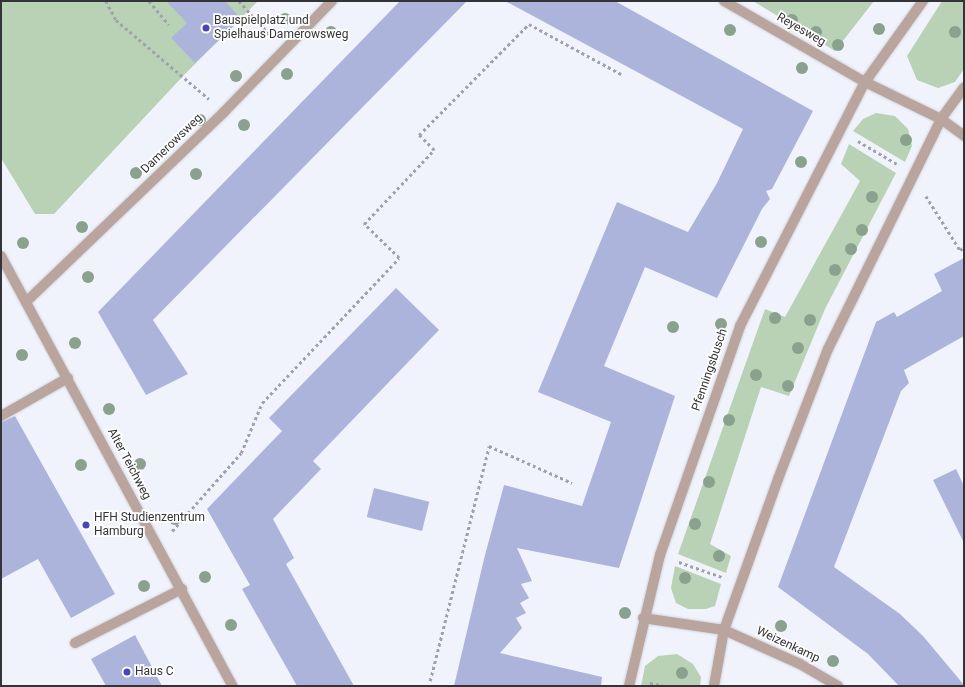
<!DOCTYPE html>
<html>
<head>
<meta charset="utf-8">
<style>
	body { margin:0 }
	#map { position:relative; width:965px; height:687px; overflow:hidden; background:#f1f3fc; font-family:Roboto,sans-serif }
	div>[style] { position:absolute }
	.green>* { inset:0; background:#b9d2b6 }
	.building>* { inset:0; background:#adb4dc; transform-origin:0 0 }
	.path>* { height:2.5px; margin-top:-1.25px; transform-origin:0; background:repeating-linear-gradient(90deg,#a1a2a9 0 3px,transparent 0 6px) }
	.roads { filter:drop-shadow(0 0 1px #cfd1d9) drop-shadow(0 0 1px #cfd1d9) }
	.minor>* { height:10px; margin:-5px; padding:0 5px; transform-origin:5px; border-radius:5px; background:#b9a59e }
	.trees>* { width:12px; height:12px; margin:-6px; border-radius:50%; background:#8aa28d }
	.dots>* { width:11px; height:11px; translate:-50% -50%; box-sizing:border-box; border:2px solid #fff; border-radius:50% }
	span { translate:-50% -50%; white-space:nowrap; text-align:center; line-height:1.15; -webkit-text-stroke:3.5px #fff; paint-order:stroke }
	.poi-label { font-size:12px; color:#343438 }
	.left { translate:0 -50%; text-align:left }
	.street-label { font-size:12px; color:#343438 }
	.frame { position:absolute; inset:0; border:2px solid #343438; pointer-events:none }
</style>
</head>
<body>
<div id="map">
	<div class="green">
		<div style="clip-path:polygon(1px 1px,258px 1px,185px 74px,54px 214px,35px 214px,1px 158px)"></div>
		<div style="clip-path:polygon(753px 1px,874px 1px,835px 51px)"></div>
		<div style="clip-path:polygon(942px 1px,964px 1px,964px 69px,955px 82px,938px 88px,917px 80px,907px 56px)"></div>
		<div style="clip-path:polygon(876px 113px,895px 116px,908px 129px,912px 146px,905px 162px,853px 131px,863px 119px)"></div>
		<div style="clip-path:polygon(849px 144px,896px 173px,825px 309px,789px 396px,761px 387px,710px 544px,731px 556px,726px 573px,678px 554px,765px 309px,785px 317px,860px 181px,841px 164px)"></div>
		<div style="clip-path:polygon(675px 566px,721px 584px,715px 606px,706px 609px,688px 609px,676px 603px,671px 588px)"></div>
		<div style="clip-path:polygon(677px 654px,693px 664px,701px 677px,700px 686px,641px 686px,645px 666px,658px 656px)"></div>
	</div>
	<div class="building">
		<div style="clip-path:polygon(166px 1px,225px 1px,241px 19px,195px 63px,171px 38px,187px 23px)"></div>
		<div style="clip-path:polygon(400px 1px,467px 1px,153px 320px,188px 374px,146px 395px,98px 312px)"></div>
		<div style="clip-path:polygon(505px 1px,615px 1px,813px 111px,772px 189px,766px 191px,770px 199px,762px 209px,717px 298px,645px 267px,604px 366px,675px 396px,619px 568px,517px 548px,532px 581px,521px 584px,529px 598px,520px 603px,526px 613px,516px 618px,522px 628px,500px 653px,602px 677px,601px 686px,454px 686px,485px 555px,504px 485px,582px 506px,611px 422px,538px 392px,617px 202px,688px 232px,717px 183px,743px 129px)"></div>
		<div style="clip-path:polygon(964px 258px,964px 336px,904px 370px,909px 383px,901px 391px,834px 567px,900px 614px,923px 636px,964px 685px,899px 686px,868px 654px,778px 587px,876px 322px,894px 312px,897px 317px,942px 291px,934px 274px)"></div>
		<div style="clip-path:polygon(396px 288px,439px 330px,313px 461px,321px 469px,273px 519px,294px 558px,286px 564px,354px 686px,297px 686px,242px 589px,250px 585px,207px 509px,282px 431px,269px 418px)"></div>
		<div style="clip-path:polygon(15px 416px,115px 594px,71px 618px,38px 559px,1px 579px,1px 422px)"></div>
		<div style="clip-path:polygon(956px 469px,964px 486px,964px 543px,933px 480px)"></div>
		<div style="left:374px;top:488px;width:57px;height:30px;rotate:14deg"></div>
		<div style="clip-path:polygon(135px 635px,162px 686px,106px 686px,91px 659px)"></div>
	</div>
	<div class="path">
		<div style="left:106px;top:1px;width:21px;rotate:62deg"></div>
		<div style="left:116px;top:20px;width:122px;rotate:40.3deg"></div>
		<div style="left:149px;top:1px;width:31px;rotate:50deg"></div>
		<div style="left:239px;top:1px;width:47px;rotate:47.6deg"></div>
		<div style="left:858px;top:141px;width:45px;rotate:30.5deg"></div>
		<div style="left:926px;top:196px;width:64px;rotate:57.8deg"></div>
		<div style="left:960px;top:250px;width:5px;rotate:-37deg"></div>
		<div style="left:172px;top:531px;width:104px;rotate:-48.5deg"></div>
		<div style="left:241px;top:453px;width:54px;rotate:-67.2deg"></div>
		<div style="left:262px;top:403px;width:199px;rotate:-46.6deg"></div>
		<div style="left:399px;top:258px;width:49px;rotate:-135.8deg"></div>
		<div style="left:364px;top:224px;width:102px;rotate:-46.6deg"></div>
		<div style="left:434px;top:150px;width:21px;rotate:-135deg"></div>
		<div style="left:419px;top:135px;width:156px;rotate:-45.3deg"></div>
		<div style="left:529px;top:24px;width:105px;rotate:28.5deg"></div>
		<div style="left:679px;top:562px;width:46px;rotate:19.2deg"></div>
		<div style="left:430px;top:681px;width:242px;rotate:-75.9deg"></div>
		<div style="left:489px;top:446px;width:91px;rotate:24deg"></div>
		<div style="left:650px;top:683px;width:15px;rotate:11deg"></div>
	</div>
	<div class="roads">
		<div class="minor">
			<div style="left:724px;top:1px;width:163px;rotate:29.9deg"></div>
			<div style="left:865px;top:82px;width:85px;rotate:26deg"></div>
			<div style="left:941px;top:119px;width:29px;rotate:36deg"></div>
			<div style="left:1px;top:256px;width:489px;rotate:61.7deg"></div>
			<div style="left:27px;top:301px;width:273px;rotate:-43.8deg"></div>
			<div style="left:224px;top:112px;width:155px;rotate:-45.8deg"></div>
			<div style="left:1px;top:416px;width:77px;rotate:-29.6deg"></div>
			<div style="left:643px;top:618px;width:82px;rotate:8.4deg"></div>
			<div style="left:724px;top:630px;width:83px;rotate:24.1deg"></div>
			<div style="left:800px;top:664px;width:44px;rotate:30.1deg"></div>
			<div style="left:75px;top:643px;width:120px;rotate:-26.8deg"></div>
			<div style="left:629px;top:686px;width:135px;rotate:-76.7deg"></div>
			<div style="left:660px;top:555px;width:243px;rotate:-70.7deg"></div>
			<div style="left:740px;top:326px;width:274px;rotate:-62.9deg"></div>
			<div style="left:865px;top:82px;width:100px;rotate:-54.4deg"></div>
			<div style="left:714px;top:686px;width:57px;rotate:-79.9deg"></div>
			<div style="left:724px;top:630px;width:160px;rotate:-70.3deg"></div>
			<div style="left:778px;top:479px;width:139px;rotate:-69deg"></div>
			<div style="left:828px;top:349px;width:256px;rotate:-63.8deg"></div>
			<div style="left:941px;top:119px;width:39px;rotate:-54deg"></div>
		</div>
	</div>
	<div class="trees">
		<div style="left:285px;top:19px"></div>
		<div style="left:792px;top:20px"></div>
		<div style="left:879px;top:29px"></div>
		<div style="left:730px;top:30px"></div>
		<div style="left:331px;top:32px"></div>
		<div style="left:816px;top:32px"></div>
		<div style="left:955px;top:32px"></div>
		<div style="left:838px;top:45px"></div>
		<div style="left:802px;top:68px"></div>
		<div style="left:287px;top:74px"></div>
		<div style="left:236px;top:76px"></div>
		<div style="left:200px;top:120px"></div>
		<div style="left:244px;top:125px"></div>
		<div style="left:906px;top:140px"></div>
		<div style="left:801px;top:162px"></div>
		<div style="left:136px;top:173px"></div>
		<div style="left:196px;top:174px"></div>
		<div style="left:872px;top:197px"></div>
		<div style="left:82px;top:227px"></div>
		<div style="left:862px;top:230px"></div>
		<div style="left:761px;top:242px"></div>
		<div style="left:23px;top:243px"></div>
		<div style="left:851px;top:249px"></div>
		<div style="left:835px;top:270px"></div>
		<div style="left:88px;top:277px"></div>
		<div style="left:775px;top:318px"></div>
		<div style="left:810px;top:320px"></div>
		<div style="left:721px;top:324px"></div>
		<div style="left:673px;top:327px"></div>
		<div style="left:75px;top:343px"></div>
		<div style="left:798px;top:348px"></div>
		<div style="left:22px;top:355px"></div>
		<div style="left:756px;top:375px"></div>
		<div style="left:788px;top:386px"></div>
		<div style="left:109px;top:409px"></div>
		<div style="left:729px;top:420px"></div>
		<div style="left:140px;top:464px"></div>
		<div style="left:81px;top:465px"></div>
		<div style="left:709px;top:482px"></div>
		<div style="left:175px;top:519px"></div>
		<div style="left:695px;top:524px"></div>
		<div style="left:719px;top:556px"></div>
		<div style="left:205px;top:577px"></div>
		<div style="left:685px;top:578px"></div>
		<div style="left:144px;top:586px"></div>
		<div style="left:625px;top:613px"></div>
		<div style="left:231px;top:625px"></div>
		<div style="left:781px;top:626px"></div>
		<div style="left:833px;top:661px"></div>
		<div style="left:682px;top:673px"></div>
	</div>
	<div class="dots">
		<div style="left:206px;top:28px;background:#4944ba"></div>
		<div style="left:86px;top:525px;background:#4944ba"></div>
		<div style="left:127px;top:672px;background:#4944ba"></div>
	</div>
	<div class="poi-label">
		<span class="left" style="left:214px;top:28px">Bauspielplatz und<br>Spielhaus Damerowsweg</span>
		<span class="left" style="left:94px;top:525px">HFH Studienzentrum<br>Hamburg</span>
		<span class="left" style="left:135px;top:672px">Haus C</span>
	</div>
	<div class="street-label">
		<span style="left:801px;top:30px;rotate:30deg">Reyesweg</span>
		<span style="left:172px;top:144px;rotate:-44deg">Damerowsweg</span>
		<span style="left:710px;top:370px;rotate:-71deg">Pfenningsbusch</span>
		<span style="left:129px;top:464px;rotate:62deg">Alter Teichweg</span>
		<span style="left:788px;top:645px;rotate:25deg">Weizenkamp</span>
	</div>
	<div class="frame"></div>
</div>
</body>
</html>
